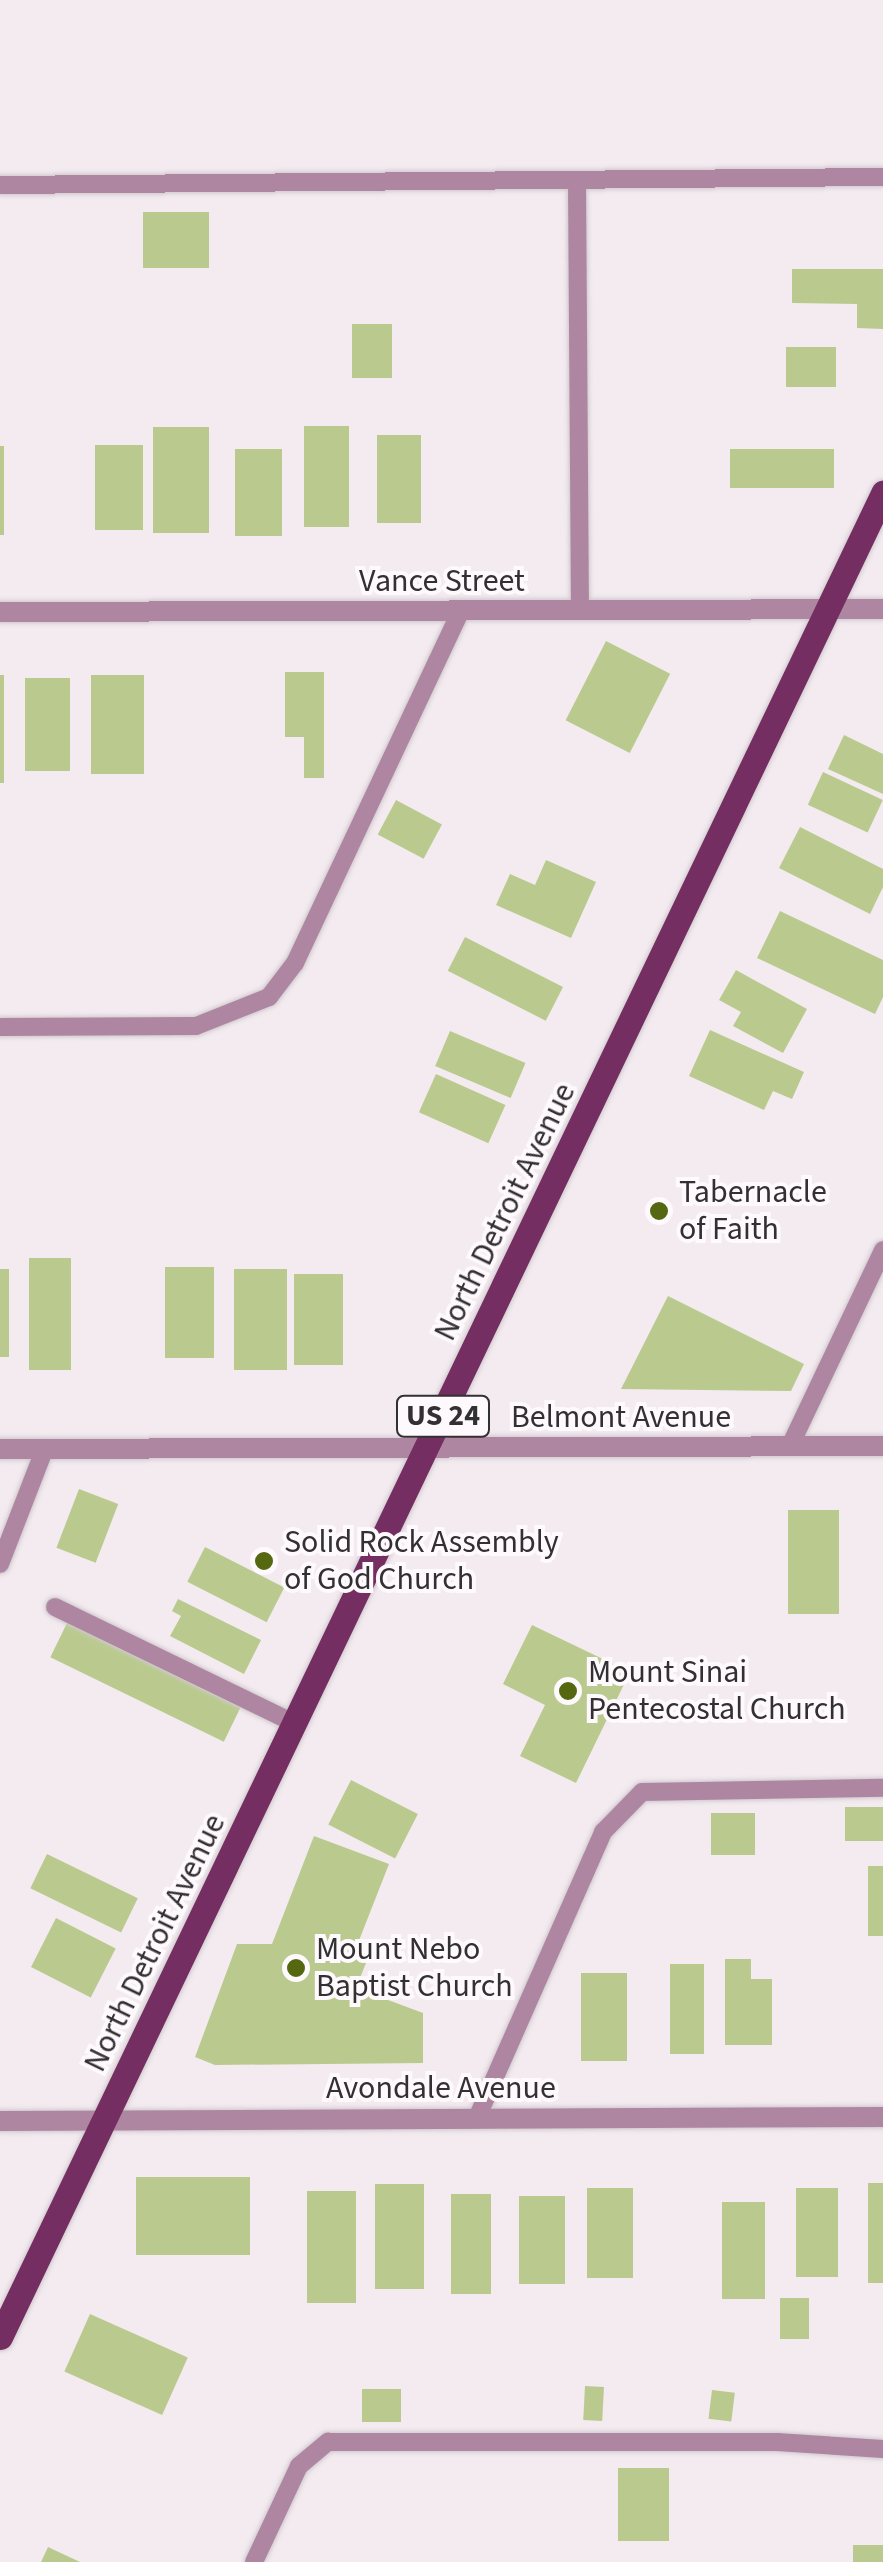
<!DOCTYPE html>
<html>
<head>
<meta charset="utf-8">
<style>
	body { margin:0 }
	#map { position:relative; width:883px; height:2562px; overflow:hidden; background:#f3ebf0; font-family:"Source Sans 3",sans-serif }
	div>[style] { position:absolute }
	.building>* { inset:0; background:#baca8f; transform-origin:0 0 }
	.roads { filter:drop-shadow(0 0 2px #d0c9ce) drop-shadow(0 0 2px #d0c9ce) }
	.lane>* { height:18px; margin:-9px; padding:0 9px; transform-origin:9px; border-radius:9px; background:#af86a1 }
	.street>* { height:20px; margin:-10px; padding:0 10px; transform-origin:10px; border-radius:10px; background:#af86a1 }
	.primary>* { height:25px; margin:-12.5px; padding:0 12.5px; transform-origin:12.5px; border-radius:12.5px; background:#752e61 }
	.dots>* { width:28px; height:28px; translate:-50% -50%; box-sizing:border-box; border:5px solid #fef9fc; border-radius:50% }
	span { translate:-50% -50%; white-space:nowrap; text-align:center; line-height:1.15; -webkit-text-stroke:8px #fef9fc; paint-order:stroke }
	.shield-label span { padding:2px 8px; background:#fef9fc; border:2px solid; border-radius:8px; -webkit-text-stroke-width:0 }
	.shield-label { font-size:30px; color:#333032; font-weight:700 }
	.street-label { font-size:32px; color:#333032 }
	.poi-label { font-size:32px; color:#333032 }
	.left { translate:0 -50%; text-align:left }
</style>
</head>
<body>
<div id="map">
	<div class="building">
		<div style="left:143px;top:212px;width:66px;height:56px"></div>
		<div style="clip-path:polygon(792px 269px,883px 269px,883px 329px,857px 328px,857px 304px,792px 303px)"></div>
		<div style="left:352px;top:324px;width:40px;height:54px"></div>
		<div style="left:786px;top:347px;width:50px;height:40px"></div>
		<div style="left:304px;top:426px;width:45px;height:101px"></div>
		<div style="left:153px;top:427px;width:56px;height:106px"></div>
		<div style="left:377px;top:435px;width:44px;height:88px"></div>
		<div style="left:95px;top:445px;width:48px;height:85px"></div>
		<div style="left:0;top:446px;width:4px;height:89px"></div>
		<div style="left:235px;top:449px;width:47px;height:87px"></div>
		<div style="left:730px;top:449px;width:104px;height:39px"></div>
		<div style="left:606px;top:641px;width:72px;height:89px;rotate:27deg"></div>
		<div style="clip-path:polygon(285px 672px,324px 672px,324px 778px,304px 778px,304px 737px,285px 737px)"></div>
		<div style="left:0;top:675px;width:4px;height:108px"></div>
		<div style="left:91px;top:675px;width:53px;height:99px"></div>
		<div style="left:25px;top:678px;width:45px;height:93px"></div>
		<div style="clip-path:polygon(844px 735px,883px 754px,883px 794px,828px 769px)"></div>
		<div style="left:823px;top:772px;width:66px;height:36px;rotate:25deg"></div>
		<div style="left:396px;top:800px;width:52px;height:39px;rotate:28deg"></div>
		<div style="clip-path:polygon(800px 827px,883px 869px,883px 887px,870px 914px,779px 868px)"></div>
		<div style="clip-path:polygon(546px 860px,596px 882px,571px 938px,496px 905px,510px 874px,535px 885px)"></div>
		<div style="clip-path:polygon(780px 911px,883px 960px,883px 997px,875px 1014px,757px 958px)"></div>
		<div style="left:465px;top:937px;width:110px;height:38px;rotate:27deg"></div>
		<div style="clip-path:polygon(736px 970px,807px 1009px,783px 1053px,733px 1026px,741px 1012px,719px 1000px)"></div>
		<div style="clip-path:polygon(710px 1030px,804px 1072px,792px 1099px,773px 1091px,764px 1110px,689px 1076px)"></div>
		<div style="left:450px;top:1031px;width:82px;height:38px;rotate:23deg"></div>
		<div style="left:436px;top:1074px;width:76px;height:42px;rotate:24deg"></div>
		<div style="left:29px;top:1258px;width:42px;height:112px"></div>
		<div style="left:165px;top:1267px;width:49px;height:91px"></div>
		<div style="left:0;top:1269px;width:9px;height:88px"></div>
		<div style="left:234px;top:1269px;width:53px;height:101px"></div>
		<div style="left:294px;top:1274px;width:49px;height:91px"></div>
		<div style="clip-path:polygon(668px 1296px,804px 1364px,791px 1391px,621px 1389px)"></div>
		<div style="left:79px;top:1489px;width:42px;height:63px;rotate:21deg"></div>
		<div style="left:788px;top:1510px;width:51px;height:104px"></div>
		<div style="left:205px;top:1547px;width:89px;height:39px;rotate:27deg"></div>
		<div style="clip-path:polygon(178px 1599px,261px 1640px,244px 1674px,170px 1636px,181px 1616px,172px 1611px)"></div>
		<div style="left:67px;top:1623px;width:193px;height:38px;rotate:26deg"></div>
		<div style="clip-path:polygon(532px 1625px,630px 1672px,576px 1783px,520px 1756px,545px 1705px,503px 1684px)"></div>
		<div style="left:351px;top:1780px;width:75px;height:50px;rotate:27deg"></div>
		<div style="left:883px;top:1807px;width:34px;height:38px;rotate:90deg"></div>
		<div style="left:711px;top:1813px;width:44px;height:42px"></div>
		<div style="clip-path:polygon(314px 1836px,389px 1864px,358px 1943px,372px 1948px,356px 1988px,423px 2013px,423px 2063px,215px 2065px,195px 2057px,237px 1944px,272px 1944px)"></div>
		<div style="left:47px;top:1854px;width:101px;height:38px;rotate:26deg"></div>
		<div style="left:868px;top:1866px;width:15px;height:70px"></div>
		<div style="left:56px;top:1918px;width:67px;height:55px;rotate:27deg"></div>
		<div style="clip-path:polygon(725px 1959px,751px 1959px,751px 1979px,772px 1979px,772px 2045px,725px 2045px)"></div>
		<div style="left:670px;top:1964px;width:34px;height:90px"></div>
		<div style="left:581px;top:1973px;width:46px;height:88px"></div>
		<div style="left:136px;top:2177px;width:114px;height:78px"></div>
		<div style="left:868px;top:2183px;width:15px;height:100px"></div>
		<div style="left:375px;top:2184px;width:49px;height:105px"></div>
		<div style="left:587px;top:2188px;width:46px;height:90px"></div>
		<div style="left:796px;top:2188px;width:42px;height:89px"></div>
		<div style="left:307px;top:2191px;width:49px;height:112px"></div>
		<div style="left:451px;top:2194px;width:40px;height:100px"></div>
		<div style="left:519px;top:2196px;width:46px;height:88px"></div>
		<div style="left:722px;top:2202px;width:43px;height:97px"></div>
		<div style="left:780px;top:2298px;width:29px;height:41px"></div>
		<div style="left:90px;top:2314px;width:107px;height:63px;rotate:24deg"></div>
		<div style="left:585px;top:2386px;width:19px;height:34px;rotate:3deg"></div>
		<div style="left:362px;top:2389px;width:39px;height:33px"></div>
		<div style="left:712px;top:2390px;width:23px;height:29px;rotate:7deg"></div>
		<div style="left:618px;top:2468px;width:51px;height:73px"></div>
		<div style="left:853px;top:2545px;width:30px;height:17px"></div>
		<div style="clip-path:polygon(48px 2547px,80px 2562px,41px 2562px)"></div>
	</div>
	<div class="roads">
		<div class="lane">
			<div style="left:577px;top:183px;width:427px;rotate:89.6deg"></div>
			<div style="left:0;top:185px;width:883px;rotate:-0.52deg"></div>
			<div style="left:0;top:1027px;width:196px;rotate:-0.3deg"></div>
			<div style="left:196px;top:1026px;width:79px;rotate:-21.7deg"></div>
			<div style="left:269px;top:997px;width:43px;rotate:-52.6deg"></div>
			<div style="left:295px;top:963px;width:388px;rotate:-64.8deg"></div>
			<div style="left:790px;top:1446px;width:217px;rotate:-64.6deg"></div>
			<div style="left:0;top:1564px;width:124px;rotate:-68.8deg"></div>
			<div style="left:55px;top:1607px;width:268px;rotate:25.9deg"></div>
			<div style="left:477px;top:2118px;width:313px;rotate:-66.2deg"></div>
			<div style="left:603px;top:1832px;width:56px;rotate:-45.7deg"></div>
			<div style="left:642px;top:1792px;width:241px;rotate:-1deg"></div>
			<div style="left:254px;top:2562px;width:106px;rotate:-64.9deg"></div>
			<div style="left:299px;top:2466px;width:38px;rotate:-40deg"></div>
			<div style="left:328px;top:2442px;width:449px"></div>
			<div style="left:777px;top:2442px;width:106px;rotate:3.8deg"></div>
		</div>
		<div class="street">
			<div style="left:0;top:612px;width:883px;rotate:-0.19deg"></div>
			<div style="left:0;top:1449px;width:883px;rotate:-0.19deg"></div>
			<div style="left:0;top:2121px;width:883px;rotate:-0.26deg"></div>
		</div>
		<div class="primary">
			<div style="left:0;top:2337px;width:2045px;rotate:-64.41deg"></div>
		</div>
	</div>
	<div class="dots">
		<div style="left:659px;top:1211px;background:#566711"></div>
		<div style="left:264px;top:1561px;background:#566711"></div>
		<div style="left:568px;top:1691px;background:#566711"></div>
		<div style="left:296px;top:1968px;background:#566711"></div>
	</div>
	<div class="shield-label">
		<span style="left:443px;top:1416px">US 24</span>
	</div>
	<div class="street-label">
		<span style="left:442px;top:581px">Vance Street</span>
		<span style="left:505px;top:1212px;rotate:-64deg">North Detroit Avenue</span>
		<span style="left:621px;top:1417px">Belmont Avenue</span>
		<span style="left:155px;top:1943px;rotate:-64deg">North Detroit Avenue</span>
		<span style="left:441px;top:2088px">Avondale Avenue</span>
	</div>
	<div class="poi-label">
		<span class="left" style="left:679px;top:1211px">Tabernacle<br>of Faith</span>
		<span class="left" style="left:284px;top:1561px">Solid Rock Assembly<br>of God Church</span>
		<span class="left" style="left:588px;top:1691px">Mount Sinai<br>Pentecostal Church</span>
		<span class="left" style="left:316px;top:1968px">Mount Nebo<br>Baptist Church</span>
	</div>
</div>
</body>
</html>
